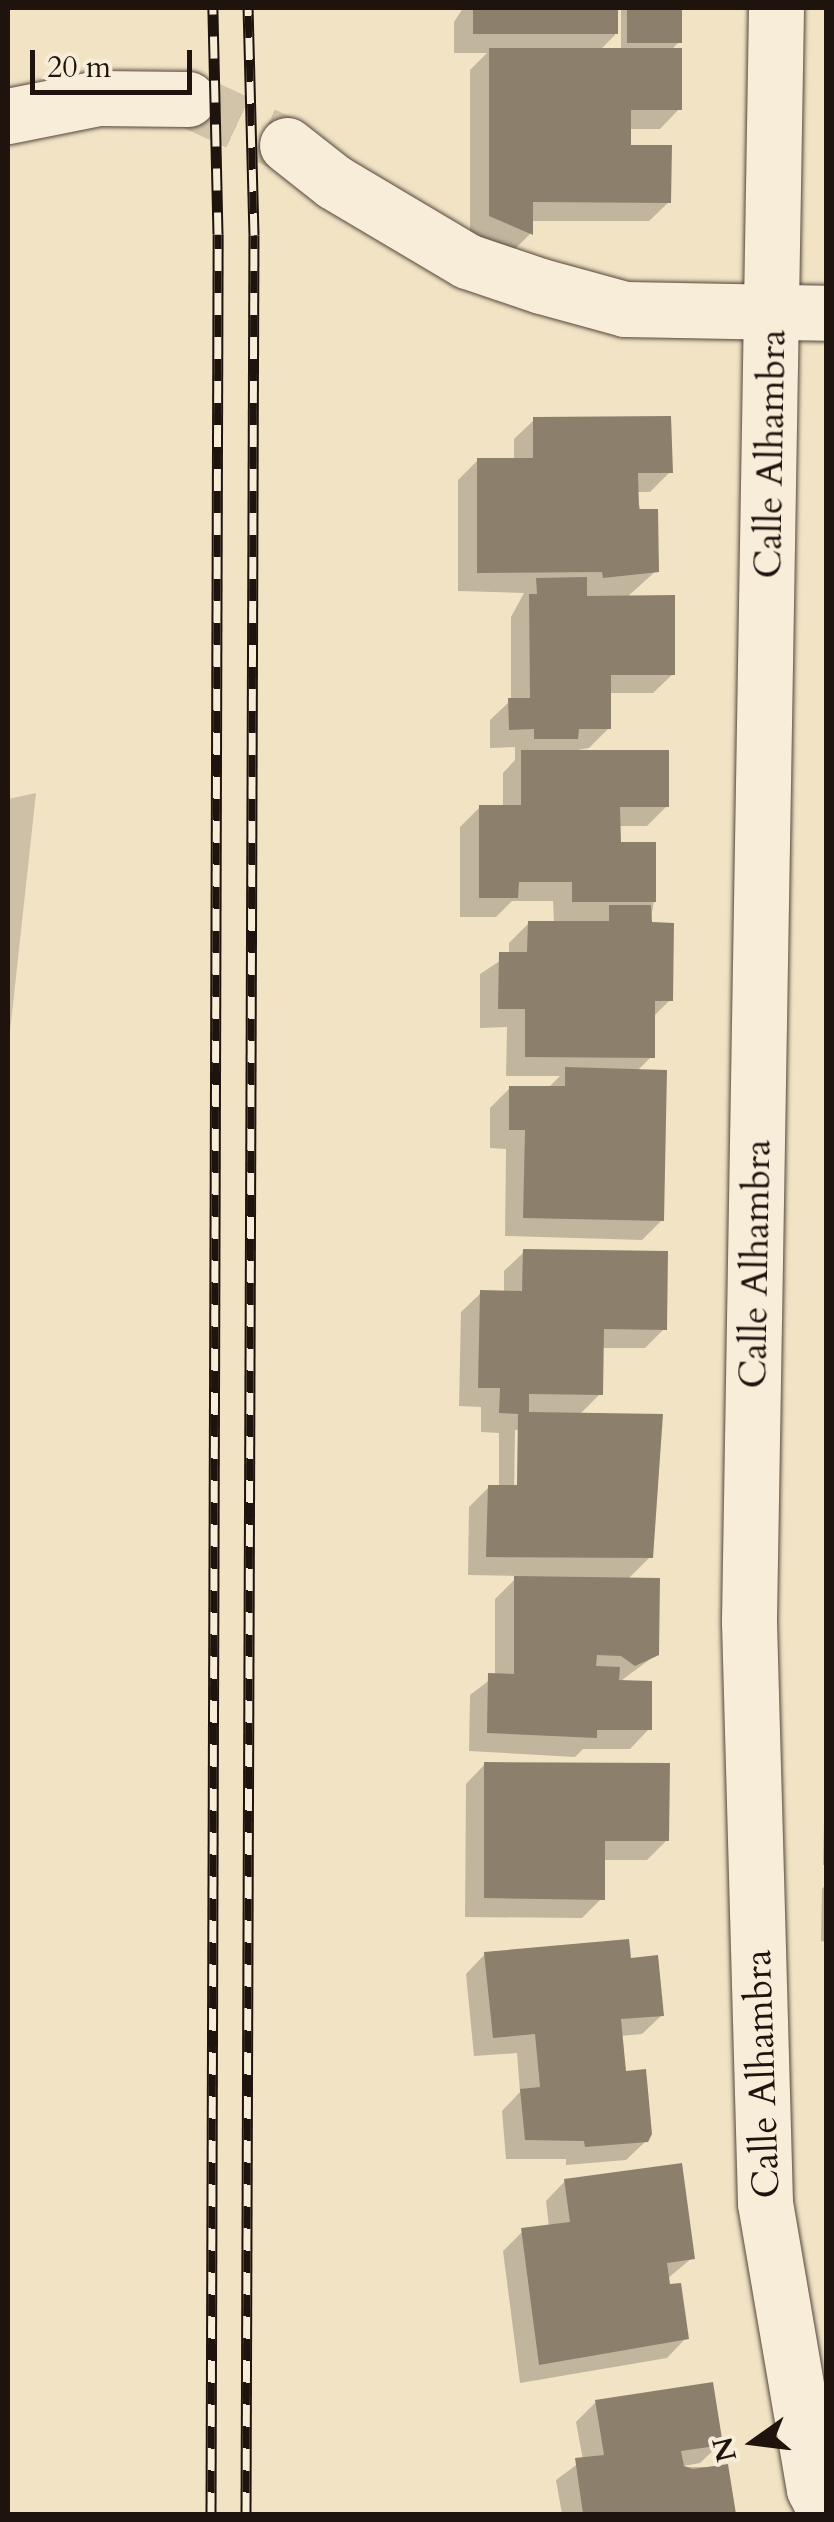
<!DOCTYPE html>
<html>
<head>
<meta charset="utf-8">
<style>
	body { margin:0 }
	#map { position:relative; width:834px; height:2522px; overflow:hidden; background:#f2e3c5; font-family:Cardo,serif }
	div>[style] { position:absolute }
	.green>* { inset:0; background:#cec0a6 }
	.shadow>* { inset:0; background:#0003 }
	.building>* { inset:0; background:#8c806d; transform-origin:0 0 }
	.street-tunnel>* { height:55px; margin-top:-27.5px; transform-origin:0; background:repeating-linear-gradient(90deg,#d2c4a9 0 55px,transparent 0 83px) }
	.roads { filter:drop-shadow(0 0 2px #53483b) drop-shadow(0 0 2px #53483b) }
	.street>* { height:55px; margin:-27.5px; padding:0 27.5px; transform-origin:27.5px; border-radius:27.5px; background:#f7edd9 }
	.rail>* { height:11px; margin-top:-5.5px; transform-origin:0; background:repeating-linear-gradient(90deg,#f7edd9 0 22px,#1e140d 0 44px); box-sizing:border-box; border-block:2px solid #1e140d }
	span { translate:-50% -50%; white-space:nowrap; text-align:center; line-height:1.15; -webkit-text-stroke:10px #f7edd9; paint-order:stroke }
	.street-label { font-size:38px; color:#1e140d }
	.frame { position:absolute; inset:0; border:10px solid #1e140d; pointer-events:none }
	.north { position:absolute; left:704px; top:2392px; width:100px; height:100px; -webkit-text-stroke:8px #f7edd9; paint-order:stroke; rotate:256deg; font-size:28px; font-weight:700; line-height:40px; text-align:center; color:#1e140d }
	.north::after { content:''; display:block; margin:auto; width:35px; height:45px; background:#1e140d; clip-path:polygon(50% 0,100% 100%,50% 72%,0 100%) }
	.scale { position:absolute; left:30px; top:50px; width:162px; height:45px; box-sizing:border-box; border:5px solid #1e140d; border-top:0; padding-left:12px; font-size:30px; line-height:35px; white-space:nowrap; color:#1e140d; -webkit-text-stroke:8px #f7edd9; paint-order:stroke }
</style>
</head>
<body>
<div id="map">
	<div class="green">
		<div style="clip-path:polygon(36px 793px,8px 1050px,8px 799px)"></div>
	</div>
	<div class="shadow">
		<div style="clip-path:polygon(463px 8px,616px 8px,615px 35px,600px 50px,621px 50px,621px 8px,679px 8px,679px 42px,671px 50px,679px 109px,660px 129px,628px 129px,628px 147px,669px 202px,649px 221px,531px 221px,530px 234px,511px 253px,470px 236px,470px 70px,487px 53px,454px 53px,454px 22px)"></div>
		<div style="clip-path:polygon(534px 420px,670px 472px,650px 492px,636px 492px,656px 571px,626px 598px,673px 674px,653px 693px,608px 693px,609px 728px,589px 748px,561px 753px,667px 806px,647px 826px,618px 826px,618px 844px,654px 901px,650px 924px,670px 1000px,652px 1018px,652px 1056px,637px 1071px,662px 1220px,642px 1240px,505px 1236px,506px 1149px,490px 1148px,490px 1108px,510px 1088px,547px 1089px,560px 1076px,506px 1076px,507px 1027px,480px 1028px,480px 974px,509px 955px,509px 943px,529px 923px,554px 923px,553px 901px,512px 901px,496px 917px,460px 917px,460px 827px,480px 807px,503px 807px,503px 773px,515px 760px,515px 747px,490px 748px,490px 720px,511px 700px,511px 617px,524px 593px,458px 591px,458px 480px,478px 460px,514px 460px,514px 439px)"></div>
		<div style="clip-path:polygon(826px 1076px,826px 1153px,824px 1153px,825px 1077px)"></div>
		<div style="clip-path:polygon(evenodd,524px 1252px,664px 1329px,645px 1348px,601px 1348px,600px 1394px,579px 1415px,650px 1557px,627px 1580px,657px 1654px,618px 1683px,649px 1729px,630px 1749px,583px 1749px,575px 1757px,469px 1751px,470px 1695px,495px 1676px,495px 1599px,518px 1576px,468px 1575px,469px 1507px,489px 1487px,499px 1487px,499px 1433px,481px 1432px,481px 1407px,459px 1406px,461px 1312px,481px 1293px,504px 1293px,504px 1271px,524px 1252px,515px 1430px,520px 1430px,519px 1497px,514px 1497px,515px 1430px)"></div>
		<div style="clip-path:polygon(826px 1729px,826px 1865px,823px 1865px)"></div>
		<div style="clip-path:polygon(485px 1764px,667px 1840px,647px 1860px,602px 1860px,602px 1898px,582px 1918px,465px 1917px,466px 1784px)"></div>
		<div style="clip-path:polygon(826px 1884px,826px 1942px,821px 1941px,822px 1889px)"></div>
		<div style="clip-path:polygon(485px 1954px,629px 1961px,662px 2015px,642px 2034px,620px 2036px,623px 2073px,646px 2141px,626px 2160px,566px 2165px,566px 2159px,506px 2159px,502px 2111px,520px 2092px,517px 2053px,474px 2056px,466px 1974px)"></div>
		<div style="clip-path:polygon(565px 2181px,692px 2258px,667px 2279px,686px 2338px,667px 2358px,520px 2383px,503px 2251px,523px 2231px,549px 2227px,546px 2201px)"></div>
		<div style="clip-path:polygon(596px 2402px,720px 2444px,700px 2463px,678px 2467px,726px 2467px,734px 2514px,562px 2514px,556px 2480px,583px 2460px,576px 2422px)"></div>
	</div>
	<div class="building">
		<div style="left:473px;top:8px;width:145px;height:26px"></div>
		<div style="left:627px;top:8px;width:55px;height:35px"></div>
		<div style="clip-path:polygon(489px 48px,682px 48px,682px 110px,631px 110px,631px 145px,672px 145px,671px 203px,533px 202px,533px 235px,489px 216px)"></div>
		<div style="clip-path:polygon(671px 416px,673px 473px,638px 473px,639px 509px,658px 509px,659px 572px,603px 578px,602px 572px,477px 573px,477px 458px,533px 458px,533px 417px)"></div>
		<div style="clip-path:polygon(587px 577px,587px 596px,675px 595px,675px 675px,611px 675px,611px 729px,579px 729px,578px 739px,534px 739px,534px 729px,509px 730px,508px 698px,530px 698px,529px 594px,537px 594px,536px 578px)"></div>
		<div style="clip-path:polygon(521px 750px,669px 750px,669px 807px,620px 807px,621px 842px,656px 842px,656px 902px,572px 902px,572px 882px,519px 882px,518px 898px,479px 898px,479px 805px,521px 805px)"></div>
		<div style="clip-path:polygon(609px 905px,651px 905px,652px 922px,674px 923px,673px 1001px,655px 1001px,655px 1058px,525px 1057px,525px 1009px,498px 1009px,499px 952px,527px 952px,528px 921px,609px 921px)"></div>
		<div style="clip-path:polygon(565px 1067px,667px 1070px,664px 1221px,523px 1218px,525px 1130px,509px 1130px,509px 1086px,565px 1086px)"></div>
		<div style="clip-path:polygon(523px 1249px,668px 1251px,667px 1330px,604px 1329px,603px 1395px,529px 1394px,529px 1412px,663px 1414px,653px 1558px,486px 1557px,488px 1485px,517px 1485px,518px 1414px,499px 1413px,500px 1388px,478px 1388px,480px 1290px,522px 1291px)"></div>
		<div style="clip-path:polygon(514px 1576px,660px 1578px,659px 1655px,635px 1666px,621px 1656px,597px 1655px,596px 1666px,620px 1667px,619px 1680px,652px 1681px,652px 1730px,597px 1730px,597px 1738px,487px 1733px,488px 1673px,514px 1674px)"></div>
		<div style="clip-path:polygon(484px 1762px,670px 1763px,669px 1841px,605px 1841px,605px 1900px,484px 1898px)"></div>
		<div style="clip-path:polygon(629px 1939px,631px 1958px,658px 1955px,664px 2016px,621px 2019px,626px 2071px,646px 2069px,652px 2134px,648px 2142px,585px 2147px,584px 2141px,525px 2140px,520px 2089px,540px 2087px,535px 2034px,493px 2038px,484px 1952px)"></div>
		<div style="clip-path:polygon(682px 2163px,695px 2259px,667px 2263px,670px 2284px,681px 2283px,689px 2339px,539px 2365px,521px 2228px,570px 2222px,564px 2179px)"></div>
		<div style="clip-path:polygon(713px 2382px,723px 2445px,681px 2451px,684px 2466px,693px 2469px,728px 2464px,736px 2514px,583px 2514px,575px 2458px,604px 2455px,595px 2400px)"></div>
	</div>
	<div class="street-tunnel">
		<div style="left:188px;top:99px;width:109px;rotate:24.9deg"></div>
	</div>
	<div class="roads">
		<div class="street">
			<div style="left:776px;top:8px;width:1614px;rotate:90.96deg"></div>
			<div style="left:749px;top:1622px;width:581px;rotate:88.42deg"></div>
			<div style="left:765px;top:2203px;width:290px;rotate:80.3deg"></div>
			<div style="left:814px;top:2489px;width:27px;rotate:63deg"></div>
			<div style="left:8px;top:116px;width:92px;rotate:-11.3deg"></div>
			<div style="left:98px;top:98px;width:90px;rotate:0.6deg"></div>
			<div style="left:287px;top:145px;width:60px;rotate:38.2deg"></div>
			<div style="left:334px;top:182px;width:155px;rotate:30.7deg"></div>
			<div style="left:467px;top:261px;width:78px;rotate:18.7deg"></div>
			<div style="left:541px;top:286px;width:87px;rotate:15.3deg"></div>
			<div style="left:625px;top:309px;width:201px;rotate:1.1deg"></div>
		</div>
	</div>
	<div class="rail">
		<div style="left:211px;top:2514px;width:2280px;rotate:-89.82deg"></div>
		<div style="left:218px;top:234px;width:226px;rotate:-91.3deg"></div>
		<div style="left:246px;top:2514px;width:2279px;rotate:-89.8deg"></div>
		<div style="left:254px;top:235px;width:227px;rotate:-91.5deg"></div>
	</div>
	<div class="street-label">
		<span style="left:771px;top:454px;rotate:-89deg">Calle Alhambra</span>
		<span style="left:756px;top:1264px;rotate:-89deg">Calle Alhambra</span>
		<span style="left:763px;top:2074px;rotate:-92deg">Calle Alhambra</span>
	</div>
	<div class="frame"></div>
	<div class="north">N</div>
	<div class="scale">20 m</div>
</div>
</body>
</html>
